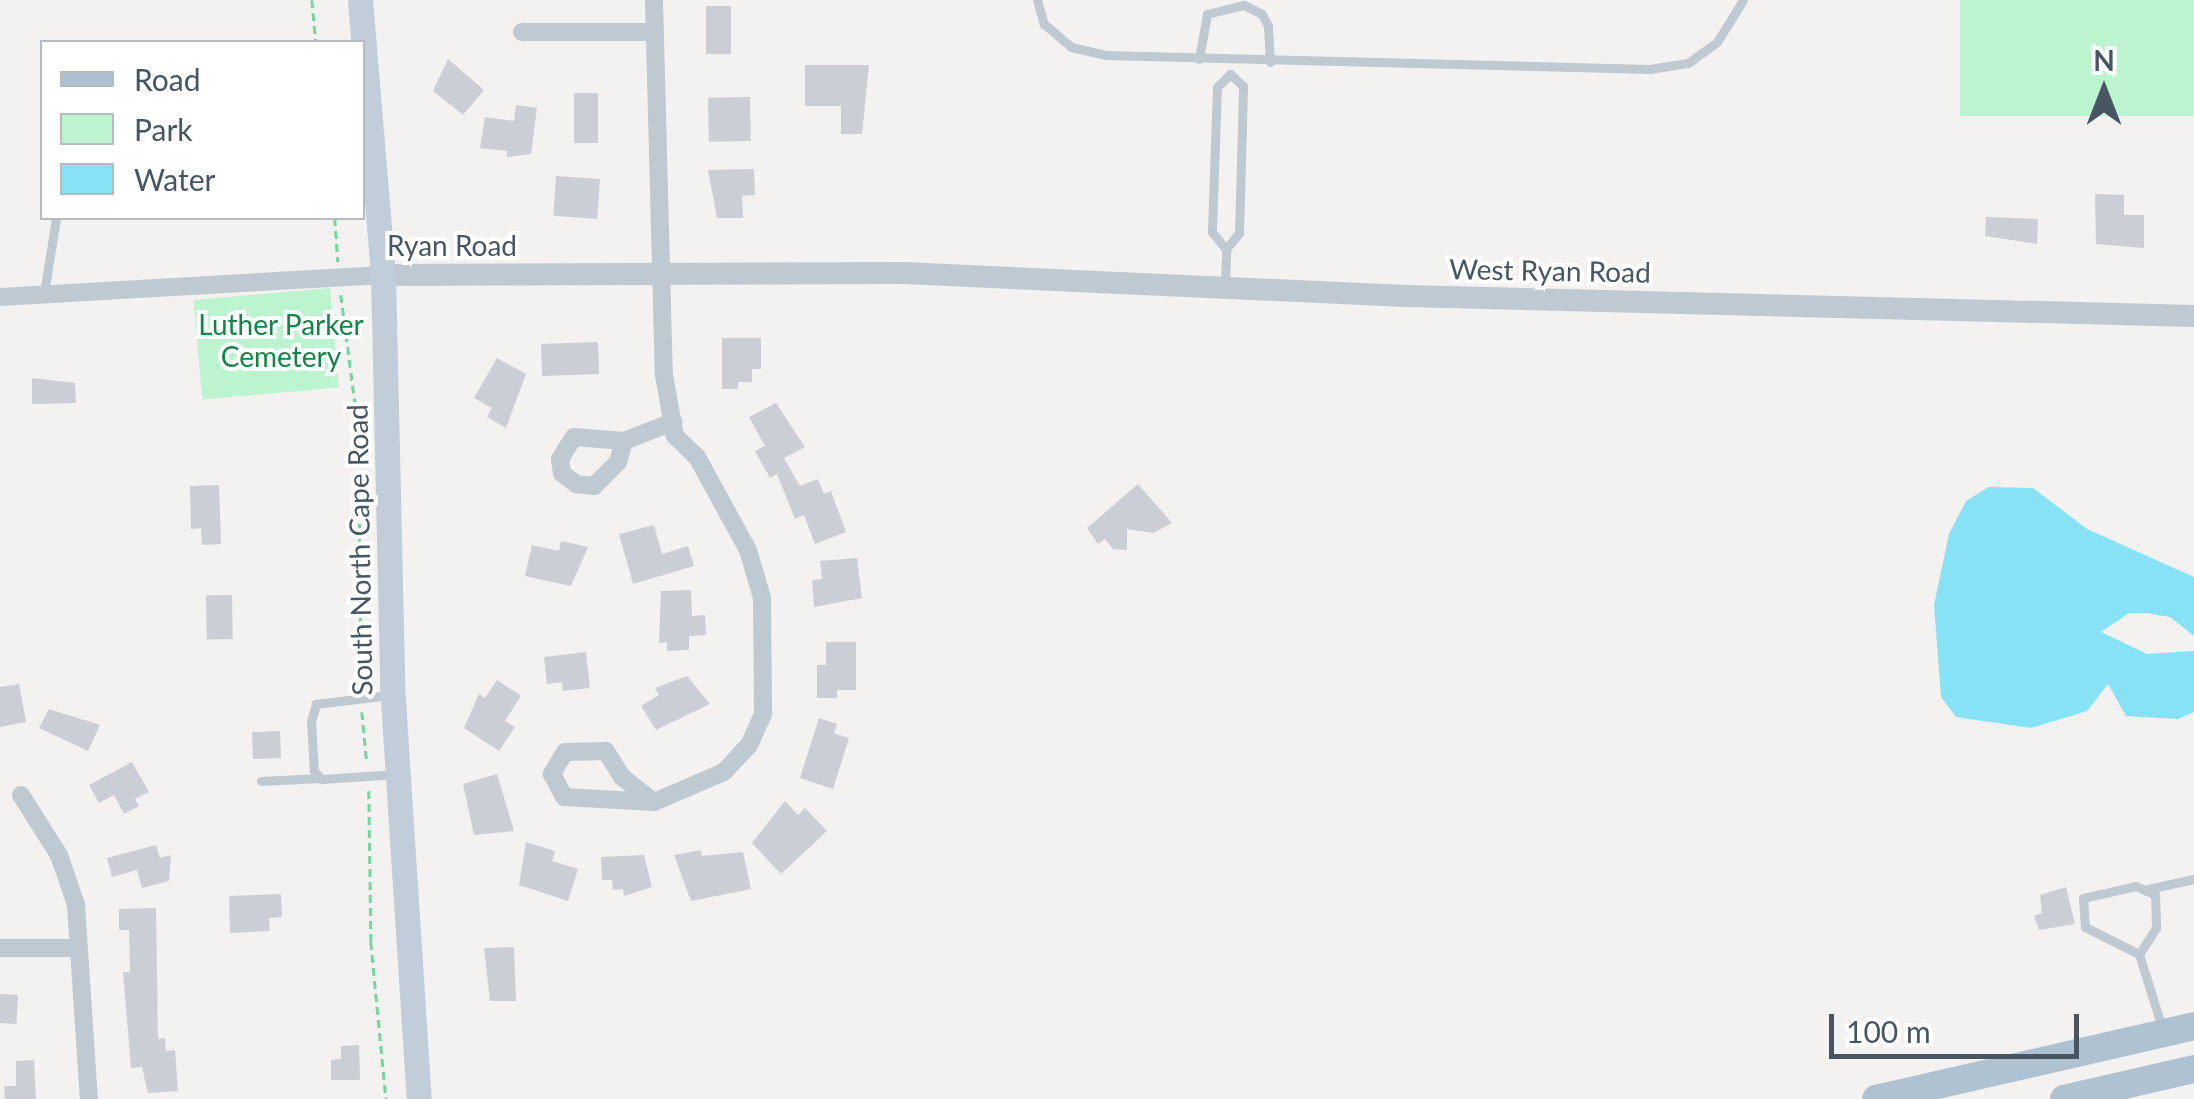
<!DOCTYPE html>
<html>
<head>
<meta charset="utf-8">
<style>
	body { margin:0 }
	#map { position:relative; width:2194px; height:1099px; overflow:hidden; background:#f4f1f1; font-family:Lato,sans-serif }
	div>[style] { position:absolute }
	.green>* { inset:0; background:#bdf4d0; transform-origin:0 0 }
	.water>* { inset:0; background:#87e2f5 }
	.building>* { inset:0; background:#cbced4; transform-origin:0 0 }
	.path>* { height:2.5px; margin-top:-1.25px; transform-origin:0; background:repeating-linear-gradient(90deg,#72d6a1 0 8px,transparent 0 13px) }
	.service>* { height:9px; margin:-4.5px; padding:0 4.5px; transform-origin:4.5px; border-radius:4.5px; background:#bec9d2 }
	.minor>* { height:18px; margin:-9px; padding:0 9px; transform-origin:9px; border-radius:9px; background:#bec9d2 }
	.tertiary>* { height:22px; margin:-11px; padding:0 11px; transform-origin:11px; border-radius:11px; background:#bec9d2 }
	.secondary>* { height:25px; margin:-12.5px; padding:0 12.5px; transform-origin:12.5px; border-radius:12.5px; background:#c1cdd9 }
	.primary>* { height:28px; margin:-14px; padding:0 14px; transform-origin:14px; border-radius:14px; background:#afc2d2 }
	span { translate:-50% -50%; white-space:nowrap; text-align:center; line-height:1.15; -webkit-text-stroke:8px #fff; paint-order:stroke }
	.street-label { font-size:28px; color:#475661 }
	.park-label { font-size:28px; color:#0f8546 }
	.legend { position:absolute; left:40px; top:40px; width:325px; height:180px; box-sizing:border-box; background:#fff; border:2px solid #b5bbc0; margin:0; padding:12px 18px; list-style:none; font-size:30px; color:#475661 }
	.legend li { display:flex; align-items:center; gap:20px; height:50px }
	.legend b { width:50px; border:2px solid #b5bbc0 }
	.north { position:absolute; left:2054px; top:40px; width:100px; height:100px; -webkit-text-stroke:8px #fff; paint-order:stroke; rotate:0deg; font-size:28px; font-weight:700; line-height:40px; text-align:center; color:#475661 }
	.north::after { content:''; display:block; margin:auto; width:35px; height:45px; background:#475661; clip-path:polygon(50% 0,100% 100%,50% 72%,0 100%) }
	.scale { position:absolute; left:1829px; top:1014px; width:250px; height:45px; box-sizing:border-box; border:5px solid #475661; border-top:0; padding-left:12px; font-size:30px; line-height:35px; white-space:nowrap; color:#475661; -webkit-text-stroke:8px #fff; paint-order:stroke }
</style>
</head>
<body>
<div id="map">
	<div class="green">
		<div style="left:1960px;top:0;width:234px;height:116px"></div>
		<div style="left:330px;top:288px;width:100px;height:137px;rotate:85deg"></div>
	</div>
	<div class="water">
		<div style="clip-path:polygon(1989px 487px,2033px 488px,2087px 529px,2194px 577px,2194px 636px,2170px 617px,2147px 613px,2129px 613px,2101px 632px,2147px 654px,2194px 651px,2194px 712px,2178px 719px,2126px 716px,2108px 684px,2087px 711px,2031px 728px,1956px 717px,1941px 697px,1934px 605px,1949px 534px,1966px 501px)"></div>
	</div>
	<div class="building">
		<div style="left:706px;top:6px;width:25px;height:48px"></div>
		<div style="clip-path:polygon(448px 59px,484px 90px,463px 115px,433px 91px)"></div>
		<div style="clip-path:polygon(805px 65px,869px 65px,862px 134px,841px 134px,841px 106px,805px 106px)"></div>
		<div style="left:574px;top:93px;width:24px;height:50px"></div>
		<div style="left:750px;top:97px;width:44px;height:42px;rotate:89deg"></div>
		<div style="clip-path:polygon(516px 105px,537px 108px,531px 154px,507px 157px,507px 151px,480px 148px,485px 117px,514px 121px)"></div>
		<div style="clip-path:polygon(754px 169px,755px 195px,742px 196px,743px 218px,717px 218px,708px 170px)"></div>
		<div style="left:600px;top:179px;width:40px;height:44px;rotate:94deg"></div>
		<div style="clip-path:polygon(2095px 194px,2124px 195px,2124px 215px,2144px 215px,2144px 248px,2096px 244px)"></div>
		<div style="clip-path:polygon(1986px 217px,2038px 219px,2037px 244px,1985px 236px)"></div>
		<div style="clip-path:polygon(722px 338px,761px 338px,761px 369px,752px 369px,752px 382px,738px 382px,738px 389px,722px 389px)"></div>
		<div style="left:598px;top:342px;width:32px;height:57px;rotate:88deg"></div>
		<div style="clip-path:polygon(497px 358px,526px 374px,506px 428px,487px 417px,492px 408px,474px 398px)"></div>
		<div style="clip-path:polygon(32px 378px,75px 383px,76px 403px,32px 404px)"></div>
		<div style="clip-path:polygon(776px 403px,805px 447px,784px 458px,800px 486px,818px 479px,824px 494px,831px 491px,846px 532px,815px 544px,804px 515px,795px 519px,777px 474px,770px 478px,755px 451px,765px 446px,749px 417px)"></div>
		<div style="clip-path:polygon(1138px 484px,1172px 523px,1153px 533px,1127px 529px,1127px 550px,1113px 549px,1105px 539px,1098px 544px,1087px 528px)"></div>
		<div style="clip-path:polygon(219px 485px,221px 544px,202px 545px,201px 528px,191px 529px,190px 486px)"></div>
		<div style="clip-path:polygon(654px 525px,662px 554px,688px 546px,694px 566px,633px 584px,619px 534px)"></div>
		<div style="clip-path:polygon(561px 541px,588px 547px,571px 586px,525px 576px,532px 545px,559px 551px)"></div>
		<div style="clip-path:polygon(857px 558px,862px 598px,814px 607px,812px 580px,822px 579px,820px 561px)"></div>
		<div style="clip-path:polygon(691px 590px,692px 616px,705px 615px,706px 635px,689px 636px,689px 650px,667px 651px,667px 642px,659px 643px,661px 591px)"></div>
		<div style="left:232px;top:595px;width:44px;height:26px;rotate:89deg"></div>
		<div style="clip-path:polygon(826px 642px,856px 642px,856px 690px,837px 690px,837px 698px,817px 698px,817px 665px,826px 665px)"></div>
		<div style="clip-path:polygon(586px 652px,590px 688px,563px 691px,562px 682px,547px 684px,544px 657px)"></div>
		<div style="clip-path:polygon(687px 676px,710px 704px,656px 730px,641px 706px,659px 695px,655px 688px)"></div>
		<div style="clip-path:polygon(497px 680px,521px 696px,505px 721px,515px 727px,499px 751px,464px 728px,479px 694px,485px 698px)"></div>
		<div style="clip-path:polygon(19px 684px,26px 722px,0 727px,0 687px)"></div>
		<div style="clip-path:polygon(49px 709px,100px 725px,88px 751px,39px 728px)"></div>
		<div style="clip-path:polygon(819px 718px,837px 724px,834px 733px,849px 738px,833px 789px,800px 778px)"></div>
		<div style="left:280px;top:731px;width:27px;height:28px;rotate:88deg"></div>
		<div style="clip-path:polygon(132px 762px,149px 792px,135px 799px,139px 806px,124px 814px,114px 795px,99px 803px,89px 785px)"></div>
		<div style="clip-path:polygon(497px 774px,514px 831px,474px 835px,463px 784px)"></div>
		<div style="clip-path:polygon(785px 801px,798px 815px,805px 808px,827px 831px,781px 874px,752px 843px)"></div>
		<div style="clip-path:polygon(526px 842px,555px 851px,552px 861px,578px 869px,568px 901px,519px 885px)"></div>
		<div style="clip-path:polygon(156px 845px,160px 858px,171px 855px,169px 881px,142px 888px,137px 870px,112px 877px,107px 858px)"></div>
		<div style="clip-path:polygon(701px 850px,702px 856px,743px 852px,751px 889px,691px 901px,674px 855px)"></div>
		<div style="clip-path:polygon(644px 855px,652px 887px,624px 896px,623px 889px,613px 890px,612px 880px,602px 880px,601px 857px)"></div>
		<div style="clip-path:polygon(2066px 887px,2075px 924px,2039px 930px,2034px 916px,2042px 913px,2040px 895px)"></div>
		<div style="clip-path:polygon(281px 894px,282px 917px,269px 918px,270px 931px,230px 933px,229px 896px)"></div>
		<div style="clip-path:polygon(156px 908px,158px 1039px,165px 1038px,166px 1051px,175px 1050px,178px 1091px,148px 1093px,142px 1067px,131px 1068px,123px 972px,130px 972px,129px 930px,119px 930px,119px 909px)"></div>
		<div style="clip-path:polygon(514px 947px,516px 1001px,490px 1001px,484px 948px)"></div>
		<div style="left:0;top:994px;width:18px;height:29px;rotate:3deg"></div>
		<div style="clip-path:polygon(359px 1045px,360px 1080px,331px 1080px,331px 1060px,341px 1059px,341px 1046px)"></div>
		<div style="clip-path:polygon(34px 1060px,36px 1099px,5px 1099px,4px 1086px,16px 1086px,16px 1061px)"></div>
	</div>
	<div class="path">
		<div style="left:312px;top:0;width:42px;rotate:84.6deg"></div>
		<div style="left:335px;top:218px;width:44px;rotate:86.1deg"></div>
		<div style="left:341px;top:295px;width:139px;rotate:82.6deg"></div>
		<div style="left:359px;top:433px;width:251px;rotate:89.5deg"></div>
		<div style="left:362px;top:712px;width:51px;rotate:84.4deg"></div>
		<div style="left:369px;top:791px;width:151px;rotate:89.2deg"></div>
		<div style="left:371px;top:942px;width:158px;rotate:84.5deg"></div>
	</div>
	<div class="service">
		<div style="left:1037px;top:0;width:25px;rotate:74deg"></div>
		<div style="left:1044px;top:24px;width:35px;rotate:40deg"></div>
		<div style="left:1071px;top:47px;width:36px;rotate:13deg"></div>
		<div style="left:1106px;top:55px;width:544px;rotate:1.47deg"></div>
		<div style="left:1650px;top:69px;width:38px;rotate:-9deg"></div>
		<div style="left:1688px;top:63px;width:36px;rotate:-36deg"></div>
		<div style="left:1717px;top:42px;width:49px;rotate:-58.2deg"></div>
		<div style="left:1199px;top:59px;width:46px;rotate:-79.9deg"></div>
		<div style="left:1207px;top:14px;width:38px;rotate:-14deg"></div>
		<div style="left:1244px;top:5px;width:20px;rotate:27deg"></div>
		<div style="left:1262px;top:14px;width:13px;rotate:63deg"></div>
		<div style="left:1268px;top:26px;width:36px;rotate:87deg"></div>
		<div style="left:1225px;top:285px;width:36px;rotate:-88deg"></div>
		<div style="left:1226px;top:249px;width:21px;rotate:-51deg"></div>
		<div style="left:1239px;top:233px;width:147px;rotate:-88.4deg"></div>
		<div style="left:1243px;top:86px;width:18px;rotate:-137deg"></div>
		<div style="left:1230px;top:74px;width:18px;rotate:135deg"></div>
		<div style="left:1217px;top:87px;width:145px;rotate:92deg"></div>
		<div style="left:1212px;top:232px;width:22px;rotate:51deg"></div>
		<div style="left:44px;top:293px;width:76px;rotate:-80.9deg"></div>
		<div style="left:390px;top:695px;width:75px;rotate:173.1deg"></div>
		<div style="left:316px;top:704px;width:18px;rotate:106deg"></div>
		<div style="left:311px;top:721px;width:50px;rotate:86.6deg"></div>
		<div style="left:314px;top:771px;width:11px;rotate:49deg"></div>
		<div style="left:321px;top:779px;width:76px;rotate:-3.8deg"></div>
		<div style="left:261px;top:781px;width:59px;rotate:-2.9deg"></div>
		<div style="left:2148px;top:889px;width:47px;rotate:-12.3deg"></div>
		<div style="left:2139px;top:954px;width:60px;rotate:-153.4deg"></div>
		<div style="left:2085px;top:927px;width:29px;rotate:-94deg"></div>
		<div style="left:2083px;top:898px;width:54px;rotate:-12.8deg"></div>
		<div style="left:2136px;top:886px;width:21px;rotate:25deg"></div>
		<div style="left:2155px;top:895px;width:33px;rotate:88deg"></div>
		<div style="left:2156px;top:928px;width:31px;rotate:123deg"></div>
		<div style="left:2139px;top:954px;width:81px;rotate:72.7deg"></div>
	</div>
	<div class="minor">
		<div style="left:654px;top:0;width:375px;rotate:88.5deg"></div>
		<div style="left:664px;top:375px;width:62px;rotate:79.8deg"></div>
		<div style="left:675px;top:436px;width:30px;rotate:44deg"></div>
		<div style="left:697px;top:457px;width:106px;rotate:61.3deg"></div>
		<div style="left:748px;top:550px;width:50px;rotate:73.7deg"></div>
		<div style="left:762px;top:598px;width:116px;rotate:89.5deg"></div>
		<div style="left:763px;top:714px;width:34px;rotate:114deg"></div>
		<div style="left:749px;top:745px;width:37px;rotate:133deg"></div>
		<div style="left:724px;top:772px;width:76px;rotate:156.8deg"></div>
		<div style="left:654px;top:802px;width:41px;rotate:-142deg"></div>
		<div style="left:622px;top:777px;width:31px;rotate:-122deg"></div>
		<div style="left:606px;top:751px;width:41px;rotate:178.6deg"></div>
		<div style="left:565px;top:752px;width:26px;rotate:121deg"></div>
		<div style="left:552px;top:774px;width:26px;rotate:62deg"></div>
		<div style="left:564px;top:797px;width:90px;rotate:3.2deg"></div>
		<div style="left:522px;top:32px;width:133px"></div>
		<div style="left:0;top:297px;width:384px;rotate:-3.3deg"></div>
		<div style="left:624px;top:441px;width:22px;rotate:106deg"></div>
		<div style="left:618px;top:462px;width:34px;rotate:135deg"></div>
		<div style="left:594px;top:486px;width:18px;rotate:-174deg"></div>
		<div style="left:576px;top:484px;width:18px;rotate:-142deg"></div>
		<div style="left:562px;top:473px;width:14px;rotate:-98deg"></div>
		<div style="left:560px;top:459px;width:26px;rotate:-58deg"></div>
		<div style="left:574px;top:437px;width:50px;rotate:4.6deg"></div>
		<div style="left:624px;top:441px;width:53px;rotate:-21.2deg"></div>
		<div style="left:21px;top:795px;width:71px;rotate:57.7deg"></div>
		<div style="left:59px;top:855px;width:53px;rotate:71.2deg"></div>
		<div style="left:76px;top:905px;width:194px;rotate:86.2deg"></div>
		<div style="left:0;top:948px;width:76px"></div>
	</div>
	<div class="tertiary">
		<div style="left:383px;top:275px;width:521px;rotate:-0.22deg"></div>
		<div style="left:904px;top:273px;width:502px;rotate:2.63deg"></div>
		<div style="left:1405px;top:296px;width:789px;rotate:1.45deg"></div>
	</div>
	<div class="secondary">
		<div style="left:360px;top:0;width:276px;rotate:85.2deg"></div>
		<div style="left:383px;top:275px;width:410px;rotate:88.7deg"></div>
		<div style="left:392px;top:685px;width:415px;rotate:86.3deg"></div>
	</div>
	<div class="primary">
		<div style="left:1876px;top:1099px;width:326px;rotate:-12.9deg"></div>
		<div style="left:2064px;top:1099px;width:133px;rotate:-13deg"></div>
	</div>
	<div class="street-label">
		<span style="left:452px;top:245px">Ryan Road</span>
		<span style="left:1550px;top:270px;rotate:1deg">West Ryan Road</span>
		<span style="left:359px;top:550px;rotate:-91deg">South North Cape Road</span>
	</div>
	<div class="park-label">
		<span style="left:281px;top:340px">Luther Parker<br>Cemetery</span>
	</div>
	<ul class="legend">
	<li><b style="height:12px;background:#afc2d2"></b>Road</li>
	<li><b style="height:28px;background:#bdf4d0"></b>Park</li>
	<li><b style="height:28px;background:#87e2f5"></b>Water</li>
	</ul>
	<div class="north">N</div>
	<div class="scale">100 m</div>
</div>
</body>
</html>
